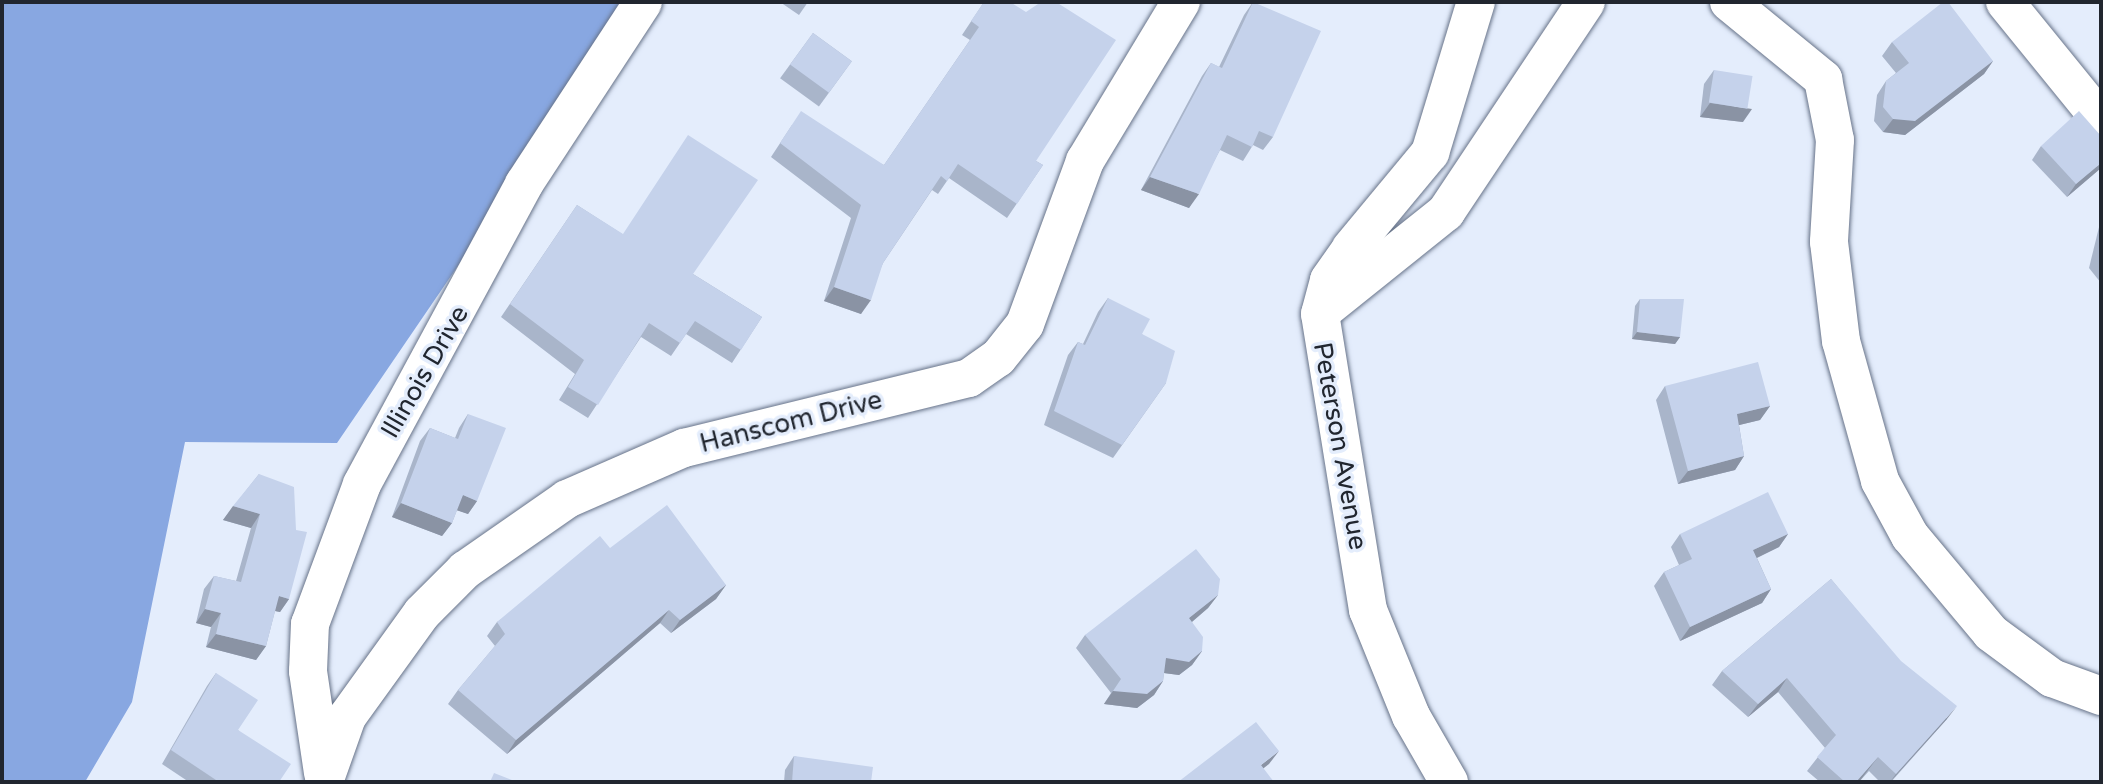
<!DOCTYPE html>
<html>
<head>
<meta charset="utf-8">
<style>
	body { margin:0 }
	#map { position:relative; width:2103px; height:784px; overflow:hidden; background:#e4edfc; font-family:"Varela Round",sans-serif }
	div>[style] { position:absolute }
	.forest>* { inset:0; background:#88a7e1 }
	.roads { filter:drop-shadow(0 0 2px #677389) drop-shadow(0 0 2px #677389) }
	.street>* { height:38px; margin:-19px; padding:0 19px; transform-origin:19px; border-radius:19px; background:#fff }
	.wall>* { inset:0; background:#a9b5ca; transform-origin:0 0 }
	.shaded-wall>* { inset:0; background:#8a93a4 }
	.building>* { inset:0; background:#c5d2eb; transform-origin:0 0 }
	span { translate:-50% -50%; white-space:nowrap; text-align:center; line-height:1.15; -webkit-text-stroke:7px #e4edfc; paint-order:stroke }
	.street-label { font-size:26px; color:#21262f }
	.frame { position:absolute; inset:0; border:4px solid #21262f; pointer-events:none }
</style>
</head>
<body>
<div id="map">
	<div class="forest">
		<div style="clip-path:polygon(2px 2px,638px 2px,337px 443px,185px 442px,132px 702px,85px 782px,2px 782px)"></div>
	</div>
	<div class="roads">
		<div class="street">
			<div style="left:1729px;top:2px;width:122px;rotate:39.3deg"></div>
			<div style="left:1823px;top:79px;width:62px;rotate:78.9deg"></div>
			<div style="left:1835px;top:140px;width:102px;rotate:93.4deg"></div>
			<div style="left:1829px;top:242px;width:100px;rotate:83.1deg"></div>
			<div style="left:1841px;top:341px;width:145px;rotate:74.4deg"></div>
			<div style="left:1880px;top:481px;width:63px;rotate:61.4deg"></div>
			<div style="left:1910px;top:536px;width:126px;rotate:50.1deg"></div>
			<div style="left:1991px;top:633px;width:76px;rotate:36.4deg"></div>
			<div style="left:2052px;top:678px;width:52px;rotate:20.2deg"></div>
			<div style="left:2005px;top:2px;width:152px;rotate:50.9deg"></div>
			<div style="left:1325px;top:309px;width:155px;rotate:-38.7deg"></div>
			<div style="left:1446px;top:212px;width:252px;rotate:-56.3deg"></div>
			<div style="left:323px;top:773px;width:103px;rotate:-98.4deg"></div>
			<div style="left:308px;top:671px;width:47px;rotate:-87.6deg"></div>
			<div style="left:310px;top:624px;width:149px;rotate:-69.6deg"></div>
			<div style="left:362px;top:484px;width:341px;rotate:-61.6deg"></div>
			<div style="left:524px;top:184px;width:217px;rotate:-56.8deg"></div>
			<div style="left:324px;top:782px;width:69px;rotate:-70.5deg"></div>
			<div style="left:347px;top:717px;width:128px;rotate:-54.2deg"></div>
			<div style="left:422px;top:613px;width:61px;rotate:-45deg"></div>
			<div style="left:465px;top:570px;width:124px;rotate:-34.8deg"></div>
			<div style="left:567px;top:499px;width:128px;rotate:-23.6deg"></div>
			<div style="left:684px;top:448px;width:293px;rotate:-13.8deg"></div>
			<div style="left:969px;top:378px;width:35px;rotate:-35deg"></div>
			<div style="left:998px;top:358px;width:43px;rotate:-51.5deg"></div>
			<div style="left:1025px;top:324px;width:174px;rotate:-69.8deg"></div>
			<div style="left:1085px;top:161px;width:186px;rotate:-58.9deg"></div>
			<div style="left:1449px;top:782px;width:76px;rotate:-119.9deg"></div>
			<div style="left:1411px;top:716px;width:114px;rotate:-112.1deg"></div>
			<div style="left:1368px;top:610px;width:300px;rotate:-99.2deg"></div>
			<div style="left:1320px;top:314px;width:35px;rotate:-75deg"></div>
			<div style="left:1329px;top:280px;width:39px;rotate:-55deg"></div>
			<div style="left:1351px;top:248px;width:124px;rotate:-50.3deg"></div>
			<div style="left:1430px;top:153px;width:158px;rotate:-73.1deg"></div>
		</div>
	</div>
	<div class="wall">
		<div style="clip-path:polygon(780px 2px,808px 2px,799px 15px)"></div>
		<div style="clip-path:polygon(984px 2px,1036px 161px,1043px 165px,1007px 218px,949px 178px,938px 194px,932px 190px,883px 263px,861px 314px,824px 301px,851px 218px,771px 157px,792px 125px,884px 165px,970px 40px,962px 35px)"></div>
		<div style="clip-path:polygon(1253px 2px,1273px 137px,1263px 150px,1253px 145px,1243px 161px,1220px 150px,1189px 208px,1141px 190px,1202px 76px,1211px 63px,1219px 67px,1244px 15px)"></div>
		<div style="left:813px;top:33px;width:48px;height:56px;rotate:36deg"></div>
		<div style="clip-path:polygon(1892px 42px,1993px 61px,1984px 74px,1905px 135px,1883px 132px,1874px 121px,1877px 95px,1886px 81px,1896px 73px,1882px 56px)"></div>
		<div style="clip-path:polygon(1714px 70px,1743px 122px,1700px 117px,1704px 84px)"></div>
		<div style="clip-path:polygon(2041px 146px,2101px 168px,2067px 197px,2032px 160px)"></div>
		<div style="clip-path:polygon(577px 205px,622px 234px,693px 274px,762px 317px,732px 363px,686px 334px,671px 356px,641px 337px,588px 418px,559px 400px,575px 374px,501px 317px)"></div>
		<div style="clip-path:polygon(2101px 219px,2101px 283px,2089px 268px)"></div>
		<div style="clip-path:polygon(1108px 298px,1142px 334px,1166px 383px,1113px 458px,1044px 425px,1068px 355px,1078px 342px,1083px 344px,1098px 312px)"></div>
		<div style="clip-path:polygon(1640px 299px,1680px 337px,1675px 344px,1632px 339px,1635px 306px)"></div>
		<div style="clip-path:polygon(1665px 386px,1770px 406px,1760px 420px,1739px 425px,1744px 456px,1735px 470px,1678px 484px,1656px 400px)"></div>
		<div style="clip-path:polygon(468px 414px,477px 501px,468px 514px,457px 510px,452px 523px,442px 536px,392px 517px,420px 441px,430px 428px,455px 438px,459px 428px)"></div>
		<div style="clip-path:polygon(259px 474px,289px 599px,280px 612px,275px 611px,266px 646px,256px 660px,206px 647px,211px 627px,196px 623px,204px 589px,214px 576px,236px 581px,251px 528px,223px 520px)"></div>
		<div style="clip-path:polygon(1680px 534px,1788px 534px,1779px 547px,1757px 558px,1771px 589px,1762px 603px,1680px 641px,1654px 586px,1664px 572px,1679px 565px,1671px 547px)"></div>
		<div style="clip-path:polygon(610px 548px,726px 585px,716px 599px,671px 633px,660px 623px,507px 754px,448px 704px,458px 690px,495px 646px,487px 636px,497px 622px)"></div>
		<div style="clip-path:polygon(1831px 579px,1947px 719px,1891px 782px,1880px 782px,1869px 771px,1859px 782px,1820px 782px,1807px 771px,1825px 748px,1778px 692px,1748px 717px,1712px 685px,1722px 671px)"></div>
		<div style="clip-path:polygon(1218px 595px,1208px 608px,1192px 622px,1202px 651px,1192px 665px,1179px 675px,1164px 673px,1163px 681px,1154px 695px,1137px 708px,1104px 704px,1111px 693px,1076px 648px,1085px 635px)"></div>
		<div style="clip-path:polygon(216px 673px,238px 730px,279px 782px,189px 782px,162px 764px,207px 686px)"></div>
		<div style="clip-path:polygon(794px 756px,871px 782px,784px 782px,785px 770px)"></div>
	</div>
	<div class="shaded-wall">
		<div style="clip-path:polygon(1993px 61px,1984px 74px,1905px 135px,1883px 132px,1893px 119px)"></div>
		<div style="clip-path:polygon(1710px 103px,1752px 109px,1743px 122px,1700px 117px)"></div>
		<div style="clip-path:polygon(2101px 163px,2101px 168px,2067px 197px,2076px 184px)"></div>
		<div style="clip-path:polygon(1150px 177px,1199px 194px,1189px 208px,1141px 190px)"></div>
		<div style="clip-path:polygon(834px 287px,871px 300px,861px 314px,824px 301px)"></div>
		<div style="clip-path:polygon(1637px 332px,1680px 337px,1675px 344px,1632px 339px)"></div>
		<div style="clip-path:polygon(1770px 406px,1760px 420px,1727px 428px,1737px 414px)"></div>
		<div style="clip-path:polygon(1744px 456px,1735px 470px,1678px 484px,1688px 471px)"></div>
		<div style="clip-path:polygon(463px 495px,477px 501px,468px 514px,453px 509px)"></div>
		<div style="clip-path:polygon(401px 503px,452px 523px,442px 536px,392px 517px)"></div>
		<div style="clip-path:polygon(233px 506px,260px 514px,251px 528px,223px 520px)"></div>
		<div style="clip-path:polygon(1788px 534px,1779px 547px,1744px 564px,1753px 550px)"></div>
		<div style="clip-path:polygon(726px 585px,716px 599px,671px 633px,680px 620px)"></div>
		<div style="clip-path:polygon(1771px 589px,1762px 603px,1680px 641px,1690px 627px)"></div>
		<div style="clip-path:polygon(1218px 595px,1208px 608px,1180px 632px,1189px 618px)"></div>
		<div style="clip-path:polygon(279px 596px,289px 599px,280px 612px,270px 610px)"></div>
		<div style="clip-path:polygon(205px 609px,221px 613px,211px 627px,196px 623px)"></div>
		<div style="clip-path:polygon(669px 610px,660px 623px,507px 754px,516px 740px)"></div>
		<div style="clip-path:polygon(216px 634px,266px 646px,256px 660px,206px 647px)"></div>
		<div style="clip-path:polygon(1202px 651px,1192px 665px,1179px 675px,1156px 672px,1166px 658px)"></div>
		<div style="clip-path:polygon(1787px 678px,1778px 692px,1748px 717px,1758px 704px)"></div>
		<div style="clip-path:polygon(1163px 681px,1154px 695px,1137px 708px,1104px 704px,1113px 691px)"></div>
		<div style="clip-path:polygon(1957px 706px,1947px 719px,1890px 782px,1896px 774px)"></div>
		<div style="clip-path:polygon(1279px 751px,1269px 764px,1251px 778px,1261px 765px)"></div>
		<div style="clip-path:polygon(1878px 757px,1859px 782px,1856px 782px)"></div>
	</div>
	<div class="building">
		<div style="clip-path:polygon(984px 2px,1010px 2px,1026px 12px,1041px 2px,1056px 2px,1116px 40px,1036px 161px,1043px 165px,1017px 204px,958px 164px,947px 181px,941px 176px,883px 263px,871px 300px,834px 287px,861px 205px,780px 143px,801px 111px,884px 165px,979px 27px,971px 21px)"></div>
		<div style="clip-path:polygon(1253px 2px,1321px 31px,1273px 137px,1259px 131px,1252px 147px,1227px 135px,1199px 194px,1150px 177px,1211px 63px,1222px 68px)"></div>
		<div style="clip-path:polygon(1943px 2px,1948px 2px,1993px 61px,1915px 121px,1893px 119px,1883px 107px,1886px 81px,1909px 63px,1892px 42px)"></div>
		<div style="left:813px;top:33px;width:48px;height:39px;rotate:36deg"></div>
		<div style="left:1714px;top:70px;width:39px;height:33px;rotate:9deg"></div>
		<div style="clip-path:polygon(2079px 111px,2101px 136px,2101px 163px,2076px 184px,2041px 146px)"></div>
		<div style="clip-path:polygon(688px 135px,758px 180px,693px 274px,762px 317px,741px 350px,695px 321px,680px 343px,649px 323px,598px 405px,568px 387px,584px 360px,510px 304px,577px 205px,623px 234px)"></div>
		<div style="clip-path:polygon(1108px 298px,1150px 319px,1142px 334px,1175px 351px,1166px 383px,1122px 445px,1054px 411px,1078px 342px,1085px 345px)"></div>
		<div style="clip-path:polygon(1640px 299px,1684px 299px,1680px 337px,1637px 332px)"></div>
		<div style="clip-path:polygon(1758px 362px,1770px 406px,1737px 414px,1744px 456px,1688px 471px,1665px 386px)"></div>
		<div style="clip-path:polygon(468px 414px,506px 428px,477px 501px,463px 495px,452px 523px,401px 503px,430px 428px,458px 439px)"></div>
		<div style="clip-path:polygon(259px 474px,294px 487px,296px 530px,307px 532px,289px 599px,279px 596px,266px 646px,216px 634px,221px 613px,205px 609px,214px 576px,241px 582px,260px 514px,233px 506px)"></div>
		<div style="clip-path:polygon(1768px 492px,1788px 534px,1753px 550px,1771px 589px,1690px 627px,1664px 572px,1692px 559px,1680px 534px)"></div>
		<div style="clip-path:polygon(667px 505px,726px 585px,680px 620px,669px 610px,516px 740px,458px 690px,505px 634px,497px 622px,600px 536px,610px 548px)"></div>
		<div style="clip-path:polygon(1196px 549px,1220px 579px,1218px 595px,1189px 618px,1203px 637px,1202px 651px,1189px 662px,1166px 658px,1163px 681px,1147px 694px,1113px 691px,1121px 679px,1085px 635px)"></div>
		<div style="clip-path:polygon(1831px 579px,1901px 661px,1957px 706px,1896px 774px,1878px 757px,1856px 782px,1845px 782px,1817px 757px,1836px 735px,1787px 678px,1758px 704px,1722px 671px)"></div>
		<div style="clip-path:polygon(216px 673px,258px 700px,238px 730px,291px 764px,279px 782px,219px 782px,171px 750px)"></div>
		<div style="clip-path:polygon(1256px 722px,1279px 751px,1261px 765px,1274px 782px,1178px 782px)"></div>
		<div style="clip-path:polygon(794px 756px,873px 767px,871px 782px,792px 782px)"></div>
		<div style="clip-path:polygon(494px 773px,517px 782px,490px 782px)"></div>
	</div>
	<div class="street-label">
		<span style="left:425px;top:372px;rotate:-60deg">Illinois Drive</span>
		<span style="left:791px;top:422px;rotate:-14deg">Hanscom Drive</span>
		<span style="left:1340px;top:446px;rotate:80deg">Peterson Avenue</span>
	</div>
	<div class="frame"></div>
</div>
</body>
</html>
